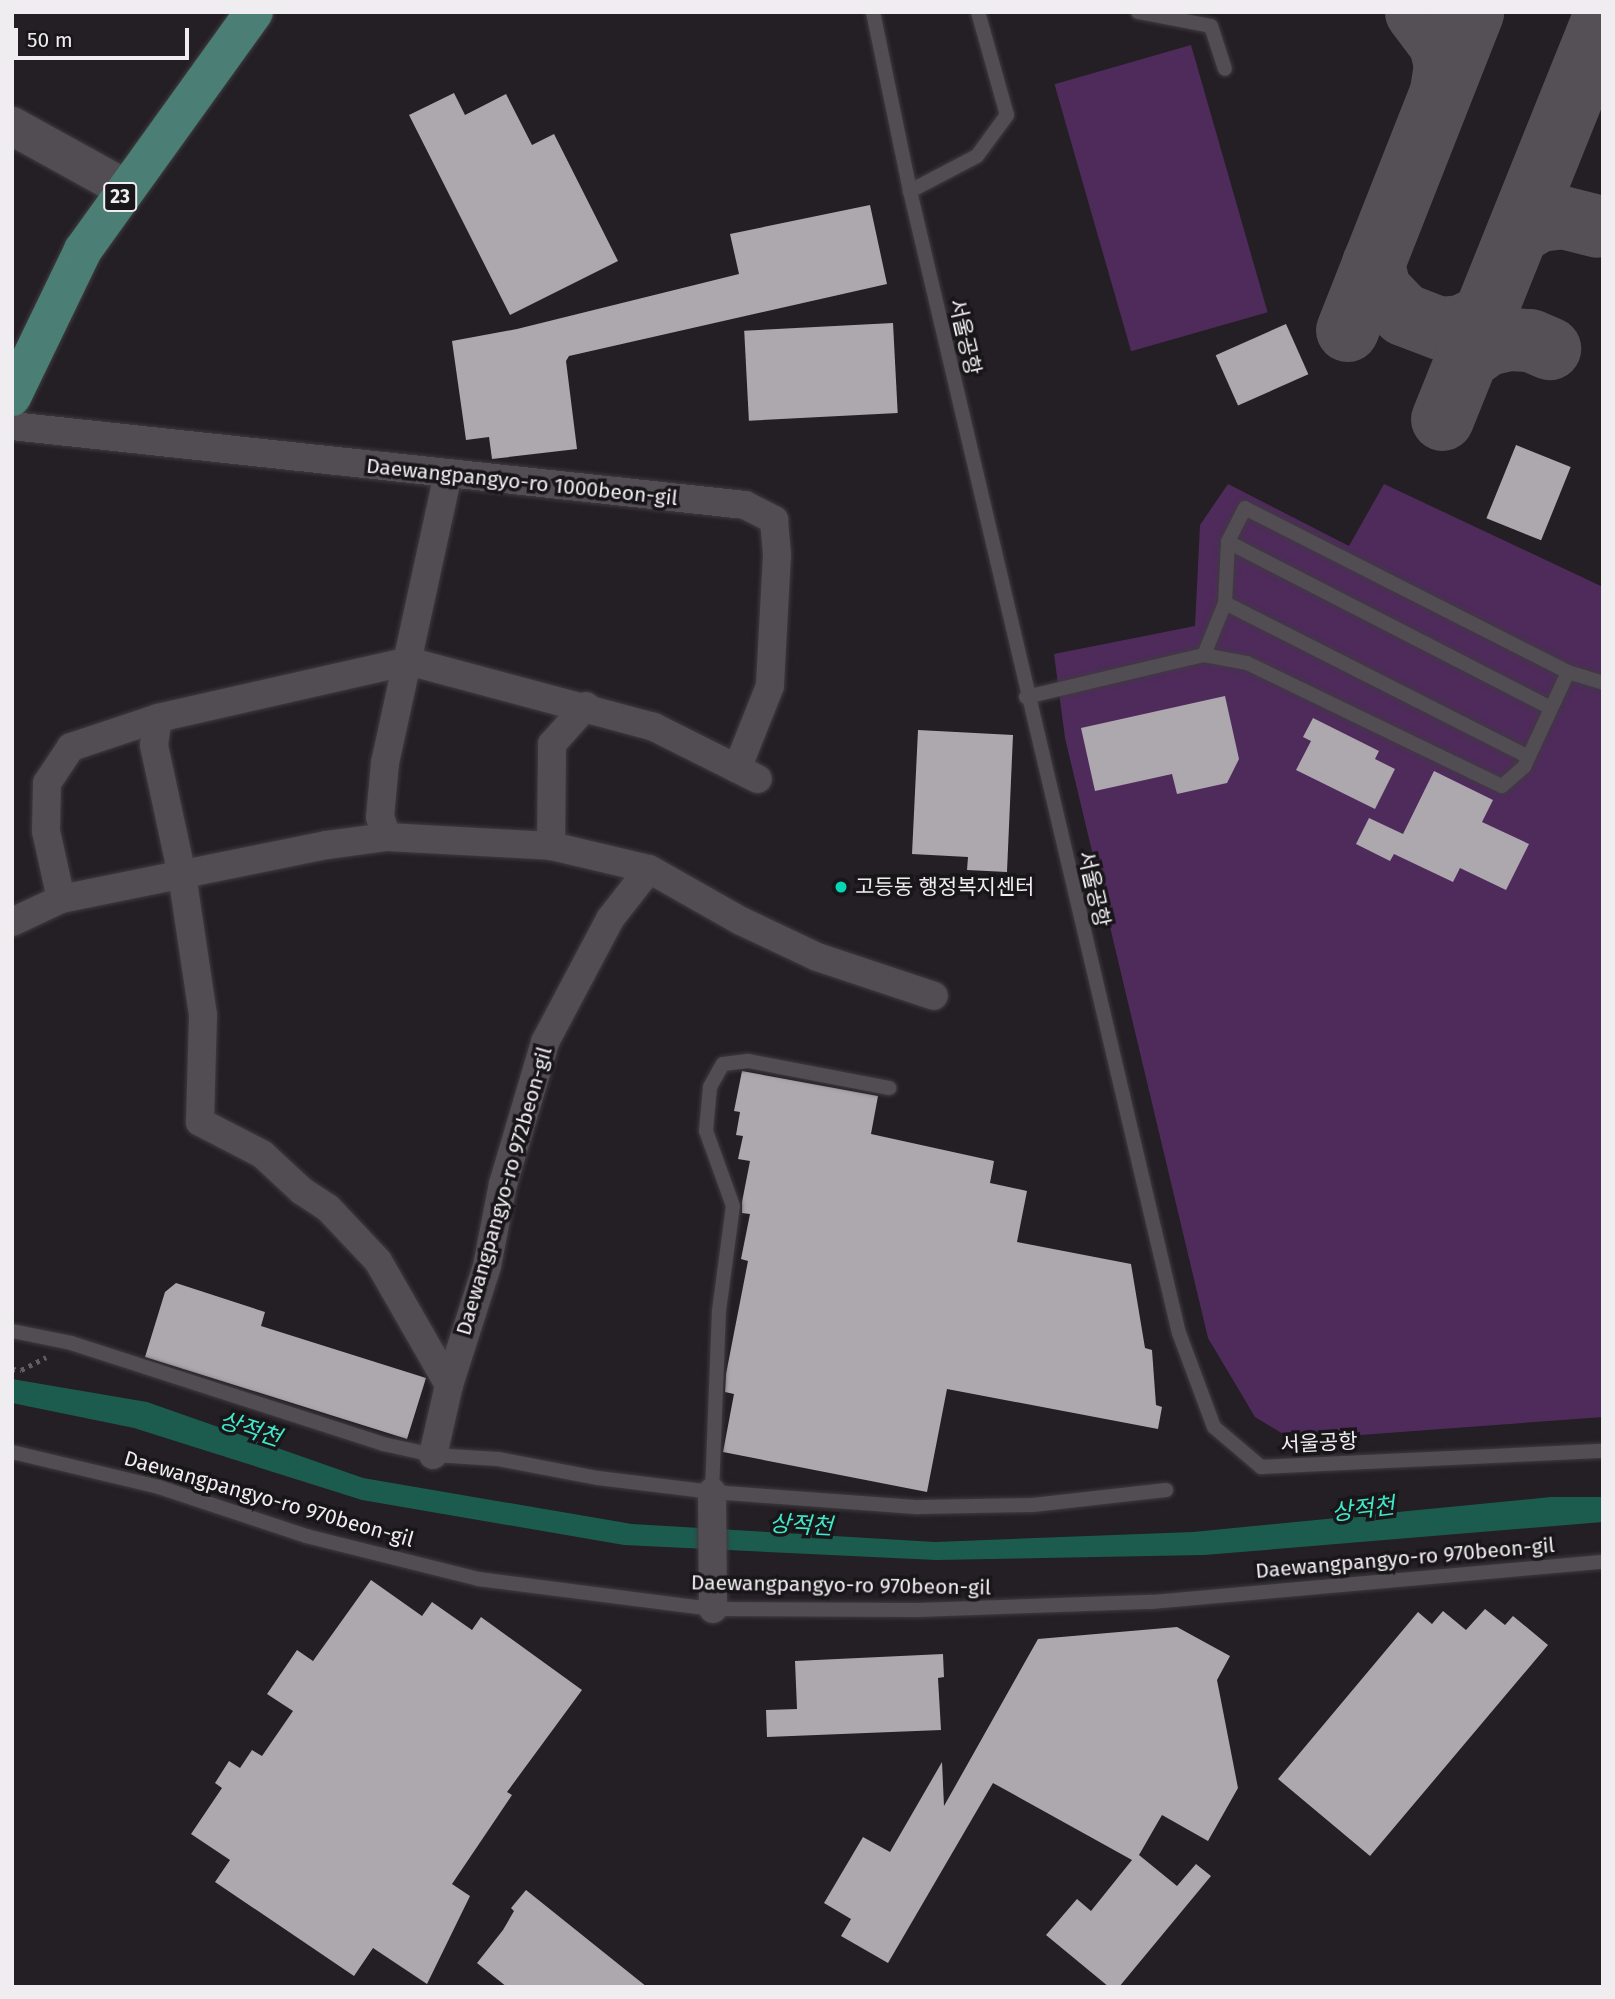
<!DOCTYPE html>
<html>
<head>
<meta charset="utf-8">
<style>
	body { margin:0 }
	#map { position:relative; width:1615px; height:1999px; overflow:hidden; background:#231f24; font-family:"Fira Sans","Noto Sans KR",sans-serif }
	div>[style] { position:absolute }
	.green>* { inset:0; background:#4f2b5c; transform-origin:0 0 }
	.water>* { inset:0; background:#1c5c4f }
	.taxiway>* { height:63px; margin:-31.5px; padding:0 31.5px; transform-origin:31.5px; border-radius:31.5px; background:#545055 }
	.building>* { inset:0; background:#aca8ae; transform-origin:0 0 }
	.path>* { height:4.5px; margin-top:-2.25px; transform-origin:0; background:repeating-linear-gradient(90deg,#625e63 0 3.5px,transparent 0 8.5px) }
	.roads { filter:drop-shadow(0 0 2px #3e3b3f) drop-shadow(0 0 2px #3e3b3f) }
	.lane>* { height:14px; margin:-7px; padding:0 7px; transform-origin:7px; border-radius:7px; background:#524d53 }
	.street>* { height:28px; margin:-14px; padding:0 14px; transform-origin:14px; border-radius:14px; background:#524d53 }
	.secondary>* { height:38px; margin:-19px; padding:0 19px; transform-origin:19px; border-radius:19px; background:#524d53 }
	.primary>* { height:38px; margin:-19px; padding:0 19px; transform-origin:19px; border-radius:19px; background:#4b7f76 }
	.dots>* { width:19px; height:19px; translate:-50% -50%; box-sizing:border-box; border:4px solid #19161a; border-radius:50% }
	span { translate:-50% -50%; white-space:nowrap; text-align:center; line-height:1.15; -webkit-text-stroke:7px #19161a; paint-order:stroke }
	.shield-label span { padding:2px 5px; background:#19161a; border:2px solid; border-radius:5px; -webkit-text-stroke-width:0 }
	.shield-label { font-size:19px; color:#efedf0; font-weight:700 }
	.street-label { font-size:21px; color:#efedf0 }
	.poi-label { font-size:21px; color:#efedf0 }
	.left { translate:0 -50%; text-align:left }
	.water-label { font-size:23px; color:#3fe8c9; font-style:italic }
	.frame { position:absolute; inset:0; border:14px solid #efedf0; pointer-events:none }
	.scale { position:absolute; left:14px; top:28px; width:175px; height:32px; box-sizing:border-box; border:4px solid #efedf0; border-top:0; padding-left:9px; font-size:21px; line-height:24px; white-space:nowrap; color:#efedf0; -webkit-text-stroke:5px #19161a; paint-order:stroke }
</style>
</head>
<body>
<div id="map">
	<div class="green">
		<div style="left:1191px;top:45px;width:278px;height:142px;rotate:74deg"></div>
		<div style="clip-path:polygon(1228px 484px,1349px 546px,1384px 484px,1603px 587px,1603px 1417px,1293px 1440px,1255px 1417px,1208px 1338px,1065px 738px,1054px 654px,1195px 626px,1200px 525px)"></div>
	</div>
	<div class="water">
		<div style="clip-path:polygon(12px 1379px,147px 1402px,363px 1478px,632px 1524px,935px 1542px,1193px 1532px,1551px 1497px,1603px 1497px,1603px 1522px,1204px 1555px,936px 1560px,624px 1545px,362px 1500px,134px 1428px,12px 1403px)"></div>
	</div>
	<div class="taxiway">
		<div style="left:1416px;top:12px;width:40px;rotate:53deg"></div>
		<div style="left:1440px;top:44px;width:22px;rotate:77deg"></div>
		<div style="left:1445px;top:65px;width:25px;rotate:99deg"></div>
		<div style="left:1517px;top:233px;width:26px;rotate:-31deg"></div>
		<div style="left:1539px;top:220px;width:23px;rotate:-7deg"></div>
		<div style="left:1562px;top:217px;width:36px;rotate:14deg"></div>
		<div style="left:1373px;top:263px;width:27px;rotate:77deg"></div>
		<div style="left:1379px;top:289px;width:35px;rotate:46deg"></div>
		<div style="left:1403px;top:314px;width:40px;rotate:21deg"></div>
		<div style="left:1440px;top:328px;width:21px;rotate:-5deg"></div>
		<div style="left:1461px;top:326px;width:25px;rotate:-26deg"></div>
		<div style="left:1347px;top:330px;width:342px;rotate:-68.5deg"></div>
		<div style="left:1466px;top:359px;width:26px;rotate:-36deg"></div>
		<div style="left:1487px;top:344px;width:23px;rotate:-13deg"></div>
		<div style="left:1509px;top:339px;width:21px;rotate:3deg"></div>
		<div style="left:1530px;top:340px;width:21px;rotate:23deg"></div>
		<div style="left:1442px;top:419px;width:431px;rotate:-68.1deg"></div>
	</div>
	<div class="building">
		<div style="clip-path:polygon(454px 93px,465px 115px,506px 94px,532px 145px,554px 134px,618px 261px,510px 315px,409px 115px)"></div>
		<div style="clip-path:polygon(870px 205px,887px 284px,569px 356px,566px 361px,577px 449px,492px 459px,489px 437px,466px 440px,452px 341px,517px 329px,739px 274px,730px 234px)"></div>
		<div style="left:893px;top:323px;width:90px;height:149px;rotate:87deg"></div>
		<div style="left:1286px;top:324px;width:55px;height:77px;rotate:66deg"></div>
		<div style="left:1516px;top:445px;width:59px;height:79px;rotate:22deg"></div>
		<div style="clip-path:polygon(1225px 696px,1239px 759px,1227px 783px,1177px 794px,1172px 774px,1095px 791px,1081px 728px)"></div>
		<div style="clip-path:polygon(1313px 718px,1379px 751px,1375px 759px,1395px 769px,1375px 809px,1296px 770px,1311px 741px,1303px 737px)"></div>
		<div style="clip-path:polygon(918px 730px,1013px 735px,1007px 872px,967px 870px,968px 857px,912px 854px)"></div>
		<div style="clip-path:polygon(1434px 771px,1493px 800px,1482px 822px,1529px 844px,1506px 890px,1460px 868px,1453px 882px,1394px 854px,1390px 861px,1356px 844px,1369px 818px,1403px 834px)"></div>
		<div style="clip-path:polygon(742px 1071px,878px 1096px,871px 1134px,994px 1161px,990px 1183px,1027px 1191px,1017px 1242px,1131px 1264px,1145px 1348px,1152px 1350px,1156px 1405px,1162px 1407px,1158px 1429px,947px 1389px,927px 1492px,723px 1452px,734px 1394px,725px 1392px,726px 1374px,748px 1261px,741px 1259px,750px 1214px,742px 1213px,742px 1202px,750px 1161px,738px 1159px,743px 1136px,736px 1135px,740px 1112px,734px 1111px)"></div>
		<div style="clip-path:polygon(176px 1283px,265px 1312px,261px 1326px,426px 1378px,407px 1439px,145px 1357px,165px 1292px)"></div>
		<div style="clip-path:polygon(371px 1580px,422px 1616px,432px 1602px,472px 1630px,481px 1617px,582px 1690px,507px 1792px,512px 1795px,452px 1884px,470px 1896px,427px 1984px,373px 1948px,354px 1976px,215px 1882px,230px 1860px,191px 1834px,222px 1788px,215px 1783px,229px 1761px,240px 1768px,252px 1750px,262px 1756px,293px 1711px,267px 1694px,297px 1650px,313px 1661px)"></div>
		<div style="clip-path:polygon(1485px 1609px,1505px 1625px,1513px 1616px,1548px 1645px,1370px 1856px,1278px 1779px,1418px 1612px,1432px 1624px,1443px 1611px,1466px 1630px)"></div>
		<div style="clip-path:polygon(1177px 1627px,1230px 1656px,1217px 1680px,1238px 1788px,1208px 1841px,1162px 1815px,1139px 1855px,1177px 1886px,1196px 1864px,1211px 1876px,1119px 1987px,1109px 1987px,1046px 1935px,1077px 1899px,1091px 1911px,1132px 1860px,993px 1783px,888px 1963px,841px 1936px,851px 1919px,824px 1903px,863px 1837px,890px 1852px,942px 1762px,944px 1806px,1038px 1639px)"></div>
		<div style="clip-path:polygon(943px 1654px,944px 1677px,938px 1678px,941px 1730px,767px 1737px,766px 1710px,797px 1709px,795px 1661px)"></div>
		<div style="clip-path:polygon(526px 1890px,647px 1987px,507px 1987px,477px 1963px,503px 1930px,514px 1911px,511px 1908px)"></div>
	</div>
	<div class="path">
		<div style="left:12px;top:1369px;width:9px;rotate:6deg"></div>
		<div style="left:21px;top:1370px;width:28px;rotate:-27deg"></div>
	</div>
	<div class="roads">
		<div class="lane">
			<div style="left:873px;top:12px;width:183px;rotate:78.3deg"></div>
			<div style="left:978px;top:12px;width:107px;rotate:74.3deg"></div>
			<div style="left:1007px;top:115px;width:51px;rotate:126.2deg"></div>
			<div style="left:977px;top:156px;width:76px;rotate:152.4deg"></div>
			<div style="left:910px;top:191px;width:1173px;rotate:76.75deg"></div>
			<div style="left:1179px;top:1333px;width:100px;rotate:69.6deg"></div>
			<div style="left:1214px;top:1427px;width:62px;rotate:40.4deg"></div>
			<div style="left:1261px;top:1467px;width:342px;rotate:-2.7deg"></div>
			<div style="left:1138px;top:12px;width:74px;rotate:10.9deg"></div>
			<div style="left:1211px;top:26px;width:45px;rotate:72deg"></div>
			<div style="left:1228px;top:542px;width:363px;rotate:27.2deg"></div>
			<div style="left:1225px;top:603px;width:340px;rotate:26.9deg"></div>
			<div style="left:1568px;top:672px;width:37px;rotate:17deg"></div>
			<div style="left:1026px;top:697px;width:183px;rotate:-13.3deg"></div>
			<div style="left:1204px;top:655px;width:44px;rotate:10.5deg"></div>
			<div style="left:1247px;top:663px;width:283px;rotate:25.8deg"></div>
			<div style="left:1502px;top:786px;width:29px;rotate:-41deg"></div>
			<div style="left:1524px;top:767px;width:105px;rotate:-65.1deg"></div>
			<div style="left:1568px;top:672px;width:362px;rotate:-153.1deg"></div>
			<div style="left:1245px;top:508px;width:38px;rotate:117deg"></div>
			<div style="left:1228px;top:542px;width:61px;rotate:92.8deg"></div>
			<div style="left:1225px;top:603px;width:56px;rotate:112deg"></div>
			<div style="left:12px;top:1331px;width:60px;rotate:11.5deg"></div>
			<div style="left:71px;top:1343px;width:328px;rotate:17.9deg"></div>
			<div style="left:383px;top:1444px;width:51px;rotate:12.4deg"></div>
			<div style="left:433px;top:1455px;width:65px;rotate:3.5deg"></div>
			<div style="left:498px;top:1459px;width:102px;rotate:10.8deg"></div>
			<div style="left:598px;top:1478px;width:115px;rotate:7deg"></div>
			<div style="left:712px;top:1492px;width:207px;rotate:4.2deg"></div>
			<div style="left:918px;top:1507px;width:115px;rotate:-1deg"></div>
			<div style="left:1033px;top:1505px;width:134px;rotate:-6.4deg"></div>
			<div style="left:12px;top:1452px;width:151px;rotate:13.4deg"></div>
			<div style="left:159px;top:1487px;width:155px;rotate:18.4deg"></div>
			<div style="left:306px;top:1536px;width:177px;rotate:14deg"></div>
			<div style="left:478px;top:1579px;width:237px;rotate:7.3deg"></div>
			<div style="left:713px;top:1609px;width:205px;rotate:0.3deg"></div>
			<div style="left:918px;top:1610px;width:234px;rotate:-2deg"></div>
			<div style="left:1152px;top:1602px;width:453px;rotate:-5.1deg"></div>
			<div style="left:712px;top:1492px;width:181px;rotate:-87.8deg"></div>
			<div style="left:719px;top:1311px;width:106px;rotate:-82.4deg"></div>
			<div style="left:733px;top:1206px;width:80px;rotate:-109.8deg"></div>
			<div style="left:706px;top:1131px;width:44px;rotate:-84.8deg"></div>
			<div style="left:710px;top:1087px;width:26px;rotate:-61deg"></div>
			<div style="left:723px;top:1064px;width:25px;rotate:-7deg"></div>
			<div style="left:748px;top:1061px;width:144px;rotate:10.8deg"></div>
		</div>
		<div class="street">
			<div style="left:12px;top:426px;width:737px;rotate:6.15deg"></div>
			<div style="left:745px;top:505px;width:33px;rotate:27deg"></div>
			<div style="left:774px;top:520px;width:35px;rotate:85deg"></div>
			<div style="left:777px;top:555px;width:131px;rotate:93.1deg"></div>
			<div style="left:770px;top:686px;width:89px;rotate:111.7deg"></div>
			<div style="left:387px;top:837px;width:21px;rotate:-109deg"></div>
			<div style="left:380px;top:817px;width:54px;rotate:-84.7deg"></div>
			<div style="left:385px;top:763px;width:296px;rotate:-77.7deg"></div>
			<div style="left:551px;top:846px;width:102px;rotate:-89.4deg"></div>
			<div style="left:552px;top:744px;width:51px;rotate:-48.2deg"></div>
			<div style="left:61px;top:899px;width:70px;rotate:-102.4deg"></div>
			<div style="left:46px;top:831px;width:48px;rotate:-88.8deg"></div>
			<div style="left:47px;top:783px;width:43px;rotate:-56.3deg"></div>
			<div style="left:71px;top:747px;width:92px;rotate:-18.4deg"></div>
			<div style="left:12px;top:922px;width:54px;rotate:-25.1deg"></div>
			<div style="left:61px;top:899px;width:271px;rotate:-11.5deg"></div>
			<div style="left:327px;top:845px;width:61px;rotate:-7.6deg"></div>
			<div style="left:387px;top:837px;width:164px;rotate:3.1deg"></div>
			<div style="left:551px;top:846px;width:101px;rotate:13.2deg"></div>
			<div style="left:649px;top:869px;width:106px;rotate:29.5deg"></div>
			<div style="left:741px;top:921px;width:84px;rotate:25.3deg"></div>
			<div style="left:817px;top:957px;width:123px;rotate:18.4deg"></div>
			<div style="left:449px;top:1385px;width:143px;rotate:-119.8deg"></div>
			<div style="left:378px;top:1261px;width:73px;rotate:-133.3deg"></div>
			<div style="left:328px;top:1208px;width:31px;rotate:-147deg"></div>
			<div style="left:302px;top:1191px;width:54px;rotate:-137.2deg"></div>
			<div style="left:262px;top:1154px;width:70px;rotate:-152.7deg"></div>
			<div style="left:200px;top:1122px;width:107px;rotate:-88.4deg"></div>
			<div style="left:203px;top:1015px;width:142px;rotate:-98.5deg"></div>
			<div style="left:182px;top:875px;width:133px;rotate:-102.2deg"></div>
			<div style="left:154px;top:745px;width:27px;rotate:-82deg"></div>
			<div style="left:158px;top:718px;width:256px;rotate:-12.8deg"></div>
			<div style="left:408px;top:661px;width:255px;rotate:15deg"></div>
			<div style="left:654px;top:727px;width:116px;rotate:26.6deg"></div>
			<div style="left:433px;top:1455px;width:72px;rotate:-77.1deg"></div>
			<div style="left:449px;top:1385px;width:125px;rotate:-72.3deg"></div>
			<div style="left:487px;top:1266px;width:84px;rotate:-79deg"></div>
			<div style="left:503px;top:1184px;width:148px;rotate:-73.5deg"></div>
			<div style="left:545px;top:1042px;width:139px;rotate:-62.1deg"></div>
			<div style="left:610px;top:919px;width:63px;rotate:-52deg"></div>
			<div style="left:712px;top:1492px;width:117px;rotate:89.5deg"></div>
		</div>
		<div class="secondary">
			<div style="left:12px;top:126px;width:130px;rotate:28.9deg"></div>
		</div>
		<div class="primary">
			<div style="left:12px;top:397px;width:163px;rotate:-64.2deg"></div>
			<div style="left:83px;top:250px;width:293px;rotate:-54.3deg"></div>
		</div>
	</div>
	<div class="dots">
		<div style="left:841px;top:887px;background:#06d5b6"></div>
	</div>
	<div class="shield-label">
		<span style="left:120px;top:197px">23</span>
	</div>
	<div class="street-label">
		<span style="left:965px;top:337px;rotate:77deg">서울공항</span>
		<span style="left:522px;top:482px;rotate:6deg">Daewangpangyo-ro 1000beon-gil</span>
		<span style="left:1094px;top:889px;rotate:77deg">서울공항</span>
		<span style="left:504px;top:1191px;rotate:-74deg">Daewangpangyo-ro 972beon-gil</span>
		<span style="left:1319px;top:1443px;rotate:-3deg">서울공항</span>
		<span style="left:269px;top:1499px;rotate:16deg">Daewangpangyo-ro 970beon-gil</span>
		<span style="left:1405px;top:1558px;rotate:-5deg">Daewangpangyo-ro 970beon-gil</span>
		<span style="left:841px;top:1585px;rotate:1deg">Daewangpangyo-ro 970beon-gil</span>
	</div>
	<div class="poi-label">
		<span class="left" style="left:855px;top:887px">고등동 행정복지센터</span>
	</div>
	<div class="water-label">
		<span style="left:250px;top:1429px;rotate:18deg">상적천</span>
		<span style="left:1363px;top:1509px;rotate:-7deg">상적천</span>
		<span style="left:801px;top:1525px;rotate:3deg">상적천</span>
	</div>
	<div class="frame"></div>
	<div class="scale">50 m</div>
</div>
</body>
</html>
